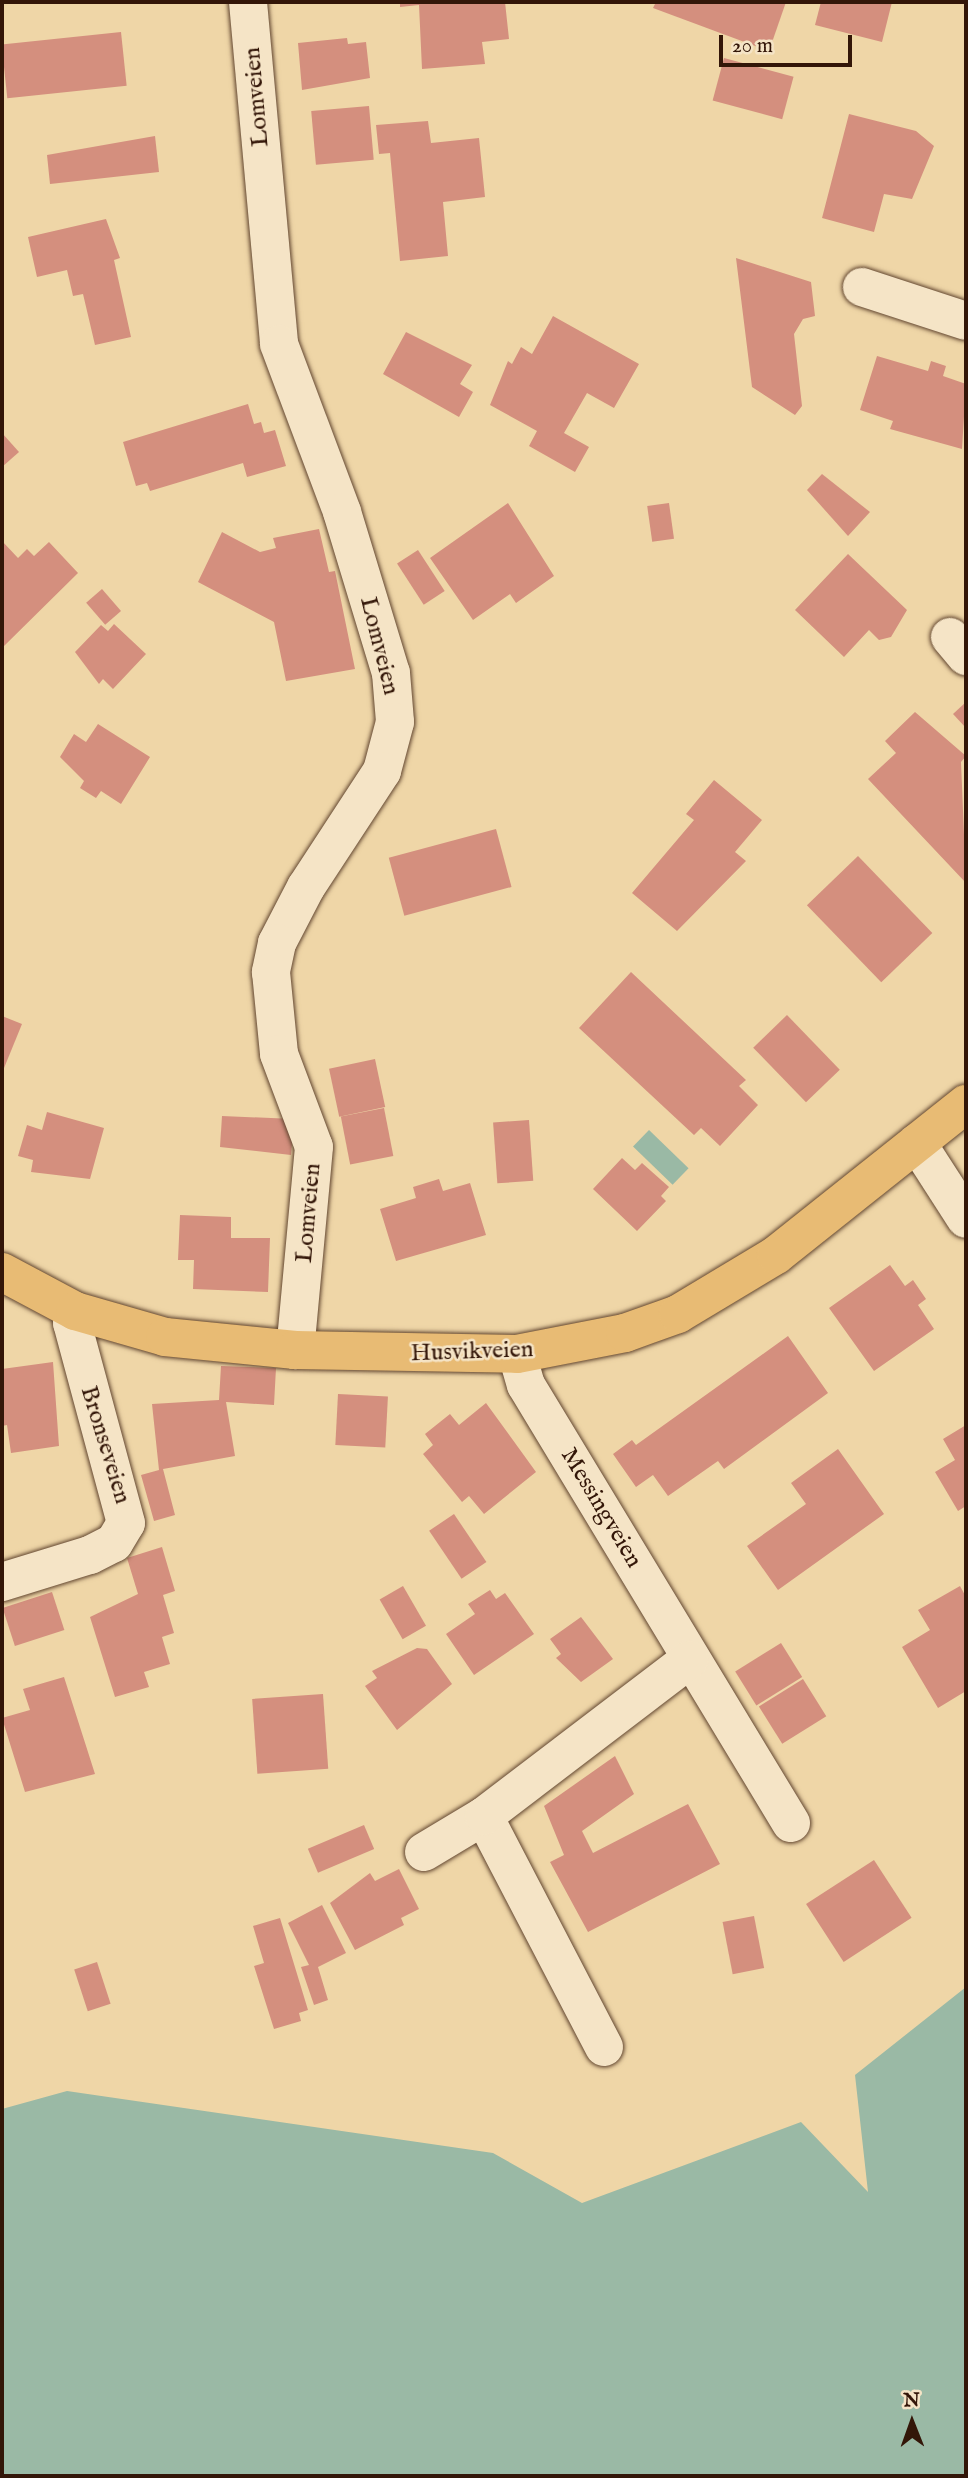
<!DOCTYPE html>
<html>
<head>
<meta charset="utf-8">
<style>
	body { margin:0 }
	#map { position:relative; width:968px; height:2478px; overflow:hidden; background:#efd6a7; font-family:"IM FELL English",serif }
	div>[style] { position:absolute }
	.water>* { inset:0; background:#9ab9a5; transform-origin:0 0 }
	.building>* { inset:0; background:#d48f7e; transform-origin:0 0 }
	.roads { filter:drop-shadow(0 0 2px #624630) drop-shadow(0 0 2px #624630) }
	.minor>* { height:38px; margin:-19px; padding:0 19px; transform-origin:19px; border-radius:19px; background:#f5e4c6 }
	.major>* { height:38px; margin:-19px; padding:0 19px; transform-origin:19px; border-radius:19px; background:#e8bb74 }
	span { translate:-50% -50%; white-space:nowrap; text-align:center; line-height:1.15; -webkit-text-stroke:5px #f5e4c6; paint-order:stroke }
	.street-label { font-size:24px; color:#331608 }
	.frame { position:absolute; inset:0; border:4px solid #331608; pointer-events:none }
	.north { position:absolute; left:877px; top:2387px; width:70px; height:70px; -webkit-text-stroke:5px #f5e4c6; paint-order:stroke; rotate:359deg; font-size:19px; font-weight:700; line-height:28px; text-align:center; color:#331608 }
	.north::after { content:''; display:block; margin:auto; width:24px; height:32px; background:#331608; clip-path:polygon(50% 0,100% 100%,50% 72%,0 100%) }
	.scale { position:absolute; left:719px; top:35px; width:133px; height:32px; box-sizing:border-box; border:4px solid #331608; border-top:0; padding-left:9px; font-size:21px; line-height:24px; white-space:nowrap; color:#331608; -webkit-text-stroke:5px #f5e4c6; paint-order:stroke }
</style>
</head>
<body>
<div id="map">
	<div class="water">
		<div style="left:649px;top:1130px;width:55px;height:23px;rotate:44deg"></div>
		<div style="clip-path:polygon(966px 1987px,966px 2476px,2px 2476px,2px 2109px,67px 2091px,493px 2153px,582px 2203px,801px 2122px,868px 2192px,855px 2075px)"></div>
	</div>
	<div class="building">
		<div style="clip-path:polygon(400px 2px,505px 2px,509px 39px,482px 42px,485px 64px,422px 69px,419px 5px,400px 7px)"></div>
		<div style="clip-path:polygon(656px 2px,786px 2px,769px 51px,653px 8px)"></div>
		<div style="clip-path:polygon(821px 2px,892px 2px,882px 42px,815px 25px)"></div>
		<div style="left:121px;top:32px;width:54px;height:120px;rotate:84deg"></div>
		<div style="clip-path:polygon(347px 38px,348px 44px,366px 42px,370px 78px,302px 90px,298px 43px)"></div>
		<div style="left:724px;top:58px;width:72px;height:44px;rotate:15deg"></div>
		<div style="left:369px;top:106px;width:54px;height:58px;rotate:85deg"></div>
		<div style="clip-path:polygon(849px 114px,916px 131px,934px 146px,912px 199px,884px 194px,874px 232px,822px 218px)"></div>
		<div style="clip-path:polygon(428px 121px,431px 143px,479px 138px,485px 197px,443px 202px,448px 256px,400px 261px,390px 153px,379px 154px,376px 125px)"></div>
		<div style="clip-path:polygon(155px 136px,159px 172px,50px 184px,47px 155px)"></div>
		<div style="clip-path:polygon(106px 219px,120px 258px,114px 260px,131px 337px,95px 345px,83px 294px,73px 296px,67px 270px,37px 277px,28px 237px)"></div>
		<div style="clip-path:polygon(736px 258px,811px 282px,815px 316px,803px 319px,794px 334px,802px 406px,795px 415px,752px 387px)"></div>
		<div style="clip-path:polygon(553px 316px,639px 364px,614px 408px,587px 393px,564px 433px,589px 447px,575px 472px,529px 446px,537px 431px,490px 405px,508px 361px,512px 364px,521px 347px,532px 354px)"></div>
		<div style="clip-path:polygon(406px 332px,472px 365px,460px 384px,473px 392px,459px 417px,383px 374px)"></div>
		<div style="clip-path:polygon(877px 356px,928px 371px,931px 361px,946px 366px,943px 376px,966px 384px,962px 449px,890px 429px,893px 421px,860px 410px)"></div>
		<div style="clip-path:polygon(248px 404px,254px 424px,261px 422px,264px 433px,275px 430px,286px 466px,247px 477px,243px 463px,150px 491px,147px 483px,136px 486px,123px 442px)"></div>
		<div style="clip-path:polygon(2px 433px,19px 452px,2px 467px)"></div>
		<div style="clip-path:polygon(822px 474px,870px 512px,848px 536px,807px 490px)"></div>
		<div style="clip-path:polygon(508px 503px,554px 576px,516px 603px,510px 594px,473px 620px,430px 558px)"></div>
		<div style="left:669px;top:503px;width:36px;height:22px;rotate:82deg"></div>
		<div style="clip-path:polygon(319px 529px,329px 572px,335px 571px,355px 669px,286px 681px,274px 622px,198px 582px,222px 532px,260px 552px,276px 548px,273px 538px)"></div>
		<div style="clip-path:polygon(2px 541px,18px 558px,27px 549px,34px 556px,49px 542px,78px 573px,2px 648px)"></div>
		<div style="left:418px;top:550px;width:49px;height:25px;rotate:57deg"></div>
		<div style="clip-path:polygon(848px 554px,907px 610px,891px 637px,879px 640px,869px 630px,844px 657px,795px 610px)"></div>
		<div style="left:102px;top:589px;width:29px;height:21px;rotate:49deg"></div>
		<div style="clip-path:polygon(114px 624px,146px 654px,113px 689px,103px 679px,99px 684px,75px 652px,101px 625px,108px 631px)"></div>
		<div style="clip-path:polygon(966px 702px,966px 728px,953px 714px)"></div>
		<div style="clip-path:polygon(915px 712px,966px 756px,961px 762px,966px 883px,868px 779px,896px 753px,885px 741px)"></div>
		<div style="clip-path:polygon(98px 724px,150px 757px,121px 804px,101px 791px,96px 798px,80px 788px,84px 781px,60px 757px,74px 734px,86px 742px)"></div>
		<div style="clip-path:polygon(714px 780px,762px 820px,735px 852px,746px 861px,677px 931px,632px 893px,694px 820px,686px 814px)"></div>
		<div style="left:496px;top:829px;width:60px;height:111px;rotate:75deg"></div>
		<div style="left:858px;top:856px;width:107px;height:71px;rotate:46deg"></div>
		<div style="clip-path:polygon(631px 972px,746px 1080px,739px 1086px,758px 1105px,720px 1146px,701px 1128px,694px 1135px,579px 1028px)"></div>
		<div style="left:787px;top:1015px;width:76px;height:47px;rotate:46deg"></div>
		<div style="clip-path:polygon(2px 1016px,22px 1024px,2px 1073px)"></div>
		<div style="left:375px;top:1059px;width:49px;height:47px;rotate:78deg"></div>
		<div style="left:384px;top:1108px;width:49px;height:44px;rotate:79deg"></div>
		<div style="clip-path:polygon(47px 1112px,104px 1128px,90px 1179px,31px 1172px,33px 1160px,18px 1156px,27px 1125px,42px 1130px)"></div>
		<div style="clip-path:polygon(222px 1116px,294px 1119px,291px 1155px,220px 1147px)"></div>
		<div style="left:529px;top:1120px;width:61px;height:36px;rotate:86deg"></div>
		<div style="clip-path:polygon(622px 1158px,635px 1170px,642px 1163px,669px 1187px,661px 1196px,666px 1201px,637px 1231px,593px 1189px)"></div>
		<div style="clip-path:polygon(439px 1179px,443px 1191px,470px 1183px,486px 1235px,396px 1261px,380px 1209px,416px 1198px,413px 1187px)"></div>
		<div style="clip-path:polygon(180px 1215px,231px 1217px,231px 1238px,270px 1238px,268px 1292px,193px 1289px,194px 1260px,178px 1260px)"></div>
		<div style="clip-path:polygon(890px 1265px,905px 1286px,913px 1280px,926px 1299px,918px 1305px,934px 1329px,874px 1371px,829px 1308px)"></div>
		<div style="clip-path:polygon(788px 1336px,828px 1393px,724px 1469px,718px 1461px,668px 1496px,653px 1475px,636px 1487px,613px 1454px,632px 1440px,636px 1445px)"></div>
		<div style="clip-path:polygon(53px 1362px,59px 1446px,11px 1453px,7px 1425px,2px 1426px,2px 1369px)"></div>
		<div style="clip-path:polygon(221px 1366px,276px 1368px,274px 1405px,226px 1402px,235px 1456px,163px 1469px,175px 1515px,154px 1521px,141px 1475px,159px 1470px,152px 1404px,219px 1400px)"></div>
		<div style="left:338px;top:1394px;width:50px;height:51px;rotate:3deg"></div>
		<div style="clip-path:polygon(486px 1403px,536px 1472px,484px 1514px,469px 1496px,462px 1502px,423px 1454px,433px 1445px,425px 1434px,450px 1414px,459px 1425px)"></div>
		<div style="clip-path:polygon(966px 1425px,966px 1506px,958px 1511px,935px 1472px,955px 1460px,943px 1439px)"></div>
		<div style="clip-path:polygon(838px 1449px,884px 1514px,778px 1590px,747px 1546px,806px 1504px,791px 1483px)"></div>
		<div style="left:454px;top:1514px;width:58px;height:30px;rotate:56deg"></div>
		<div style="clip-path:polygon(162px 1547px,175px 1591px,163px 1595px,174px 1633px,162px 1637px,170px 1664px,144px 1672px,149px 1687px,115px 1697px,90px 1617px,138px 1594px,127px 1558px)"></div>
		<div style="left:403px;top:1586px;width:46px;height:27px;rotate:60deg"></div>
		<div style="clip-path:polygon(960px 1586px,966px 1597px,966px 1691px,938px 1708px,902px 1647px,930px 1630px,918px 1610px)"></div>
		<div style="clip-path:polygon(490px 1590px,496px 1599px,505px 1593px,534px 1634px,474px 1675px,446px 1634px,475px 1614px,468px 1604px)"></div>
		<div style="left:52px;top:1592px;width:40px;height:52px;rotate:72deg"></div>
		<div style="clip-path:polygon(581px 1617px,613px 1659px,581px 1682px,556px 1658px,561px 1654px,550px 1639px)"></div>
		<div style="left:781px;top:1643px;width:40px;height:54px;rotate:58deg"></div>
		<div style="clip-path:polygon(417px 1648px,427px 1649px,452px 1684px,397px 1730px,365px 1686px,377px 1678px,372px 1671px)"></div>
		<div style="clip-path:polygon(64px 1677px,95px 1774px,25px 1792px,2px 1718px,30px 1710px,23px 1689px)"></div>
		<div style="left:803px;top:1679px;width:44px;height:52px;rotate:58deg"></div>
		<div style="left:323px;top:1694px;width:75px;height:71px;rotate:86deg"></div>
		<div style="clip-path:polygon(615px 1756px,634px 1794px,582px 1831px,593px 1853px,688px 1804px,720px 1864px,588px 1932px,550px 1862px,564px 1855px,544px 1806px)"></div>
		<div style="left:364px;top:1825px;width:26px;height:61px;rotate:67deg"></div>
		<div style="left:874px;top:1860px;width:69px;height:81px;rotate:57deg"></div>
		<div style="clip-path:polygon(399px 1869px,419px 1909px,401px 1918px,404px 1925px,355px 1950px,330px 1903px,370px 1873px,375px 1881px)"></div>
		<div style="clip-path:polygon(322px 1905px,346px 1953px,318px 1967px,328px 2000px,314px 2005px,301px 1967px,309px 1965px,288px 1923px)"></div>
		<div style="left:754px;top:1916px;width:53px;height:32px;rotate:79deg"></div>
		<div style="clip-path:polygon(280px 1918px,308px 2010px,299px 2013px,301px 2021px,274px 2029px,254px 1966px,264px 1963px,253px 1926px)"></div>
		<div style="left:97px;top:1962px;width:44px;height:24px;rotate:72deg"></div>
	</div>
	<div class="roads">
		<div class="minor">
			<div style="left:248px;top:2px;width:343px;rotate:84.8deg"></div>
			<div style="left:279px;top:344px;width:179px;rotate:69.4deg"></div>
			<div style="left:342px;top:512px;width:168px;rotate:73.1deg"></div>
			<div style="left:391px;top:673px;width:49px;rotate:85.3deg"></div>
			<div style="left:395px;top:722px;width:51px;rotate:104.9deg"></div>
			<div style="left:382px;top:771px;width:139px;rotate:123.2deg"></div>
			<div style="left:306px;top:887px;width:63px;rotate:117.4deg"></div>
			<div style="left:277px;top:943px;width:30px;rotate:102deg"></div>
			<div style="left:271px;top:972px;width:82px;rotate:84.4deg"></div>
			<div style="left:279px;top:1054px;width:99px;rotate:69.4deg"></div>
			<div style="left:314px;top:1147px;width:204px;rotate:95.3deg"></div>
			<div style="left:862px;top:287px;width:109px;rotate:18.1deg"></div>
			<div style="left:950px;top:637px;width:25px;rotate:50deg"></div>
			<div style="left:917px;top:1143px;width:90px;rotate:57.2deg"></div>
			<div style="left:517px;top:1354px;width:32px;rotate:74deg"></div>
			<div style="left:526px;top:1385px;width:512px;rotate:58.83deg"></div>
			<div style="left:2px;top:1582px;width:92px;rotate:-17.1deg"></div>
			<div style="left:90px;top:1555px;width:27px;rotate:-27deg"></div>
			<div style="left:114px;top:1543px;width:23px;rotate:-59deg"></div>
			<div style="left:126px;top:1523px;width:207px;rotate:-105.1deg"></div>
			<div style="left:72px;top:1323px;width:12px;rotate:-76deg"></div>
			<div style="left:424px;top:1852px;width:70px;rotate:-31deg"></div>
			<div style="left:604px;top:2047px;width:260px;rotate:-117.5deg"></div>
			<div style="left:484px;top:1816px;width:258px;rotate:-37.3deg"></div>
		</div>
		<div class="major">
			<div style="left:2px;top:1272px;width:83px;rotate:28.1deg"></div>
			<div style="left:75px;top:1311px;width:94px;rotate:16.1deg"></div>
			<div style="left:165px;top:1337px;width:131px;rotate:5.7deg"></div>
			<div style="left:295px;top:1350px;width:222px;rotate:1deg"></div>
			<div style="left:517px;top:1354px;width:110px;rotate:-11deg"></div>
			<div style="left:625px;top:1333px;width:56px;rotate:-19.7deg"></div>
			<div style="left:678px;top:1314px;width:114px;rotate:-31deg"></div>
			<div style="left:776px;top:1255px;width:243px;rotate:-38.5deg"></div>
		</div>
	</div>
	<div class="street-label">
		<span style="left:257px;top:97px;rotate:-95deg">Lomveien</span>
		<span style="left:379px;top:646px;rotate:76deg">Lomveien</span>
		<span style="left:309px;top:1213px;rotate:-85deg">Lomveien</span>
		<span style="left:472px;top:1352px;rotate:-2deg">Husvikveien</span>
		<span style="left:105px;top:1445px;rotate:73deg">Bronseveien</span>
		<span style="left:601px;top:1508px;rotate:59deg">Messingveien</span>
	</div>
	<div class="frame"></div>
	<div class="north">N</div>
	<div class="scale">20 m</div>
</div>
</body>
</html>
